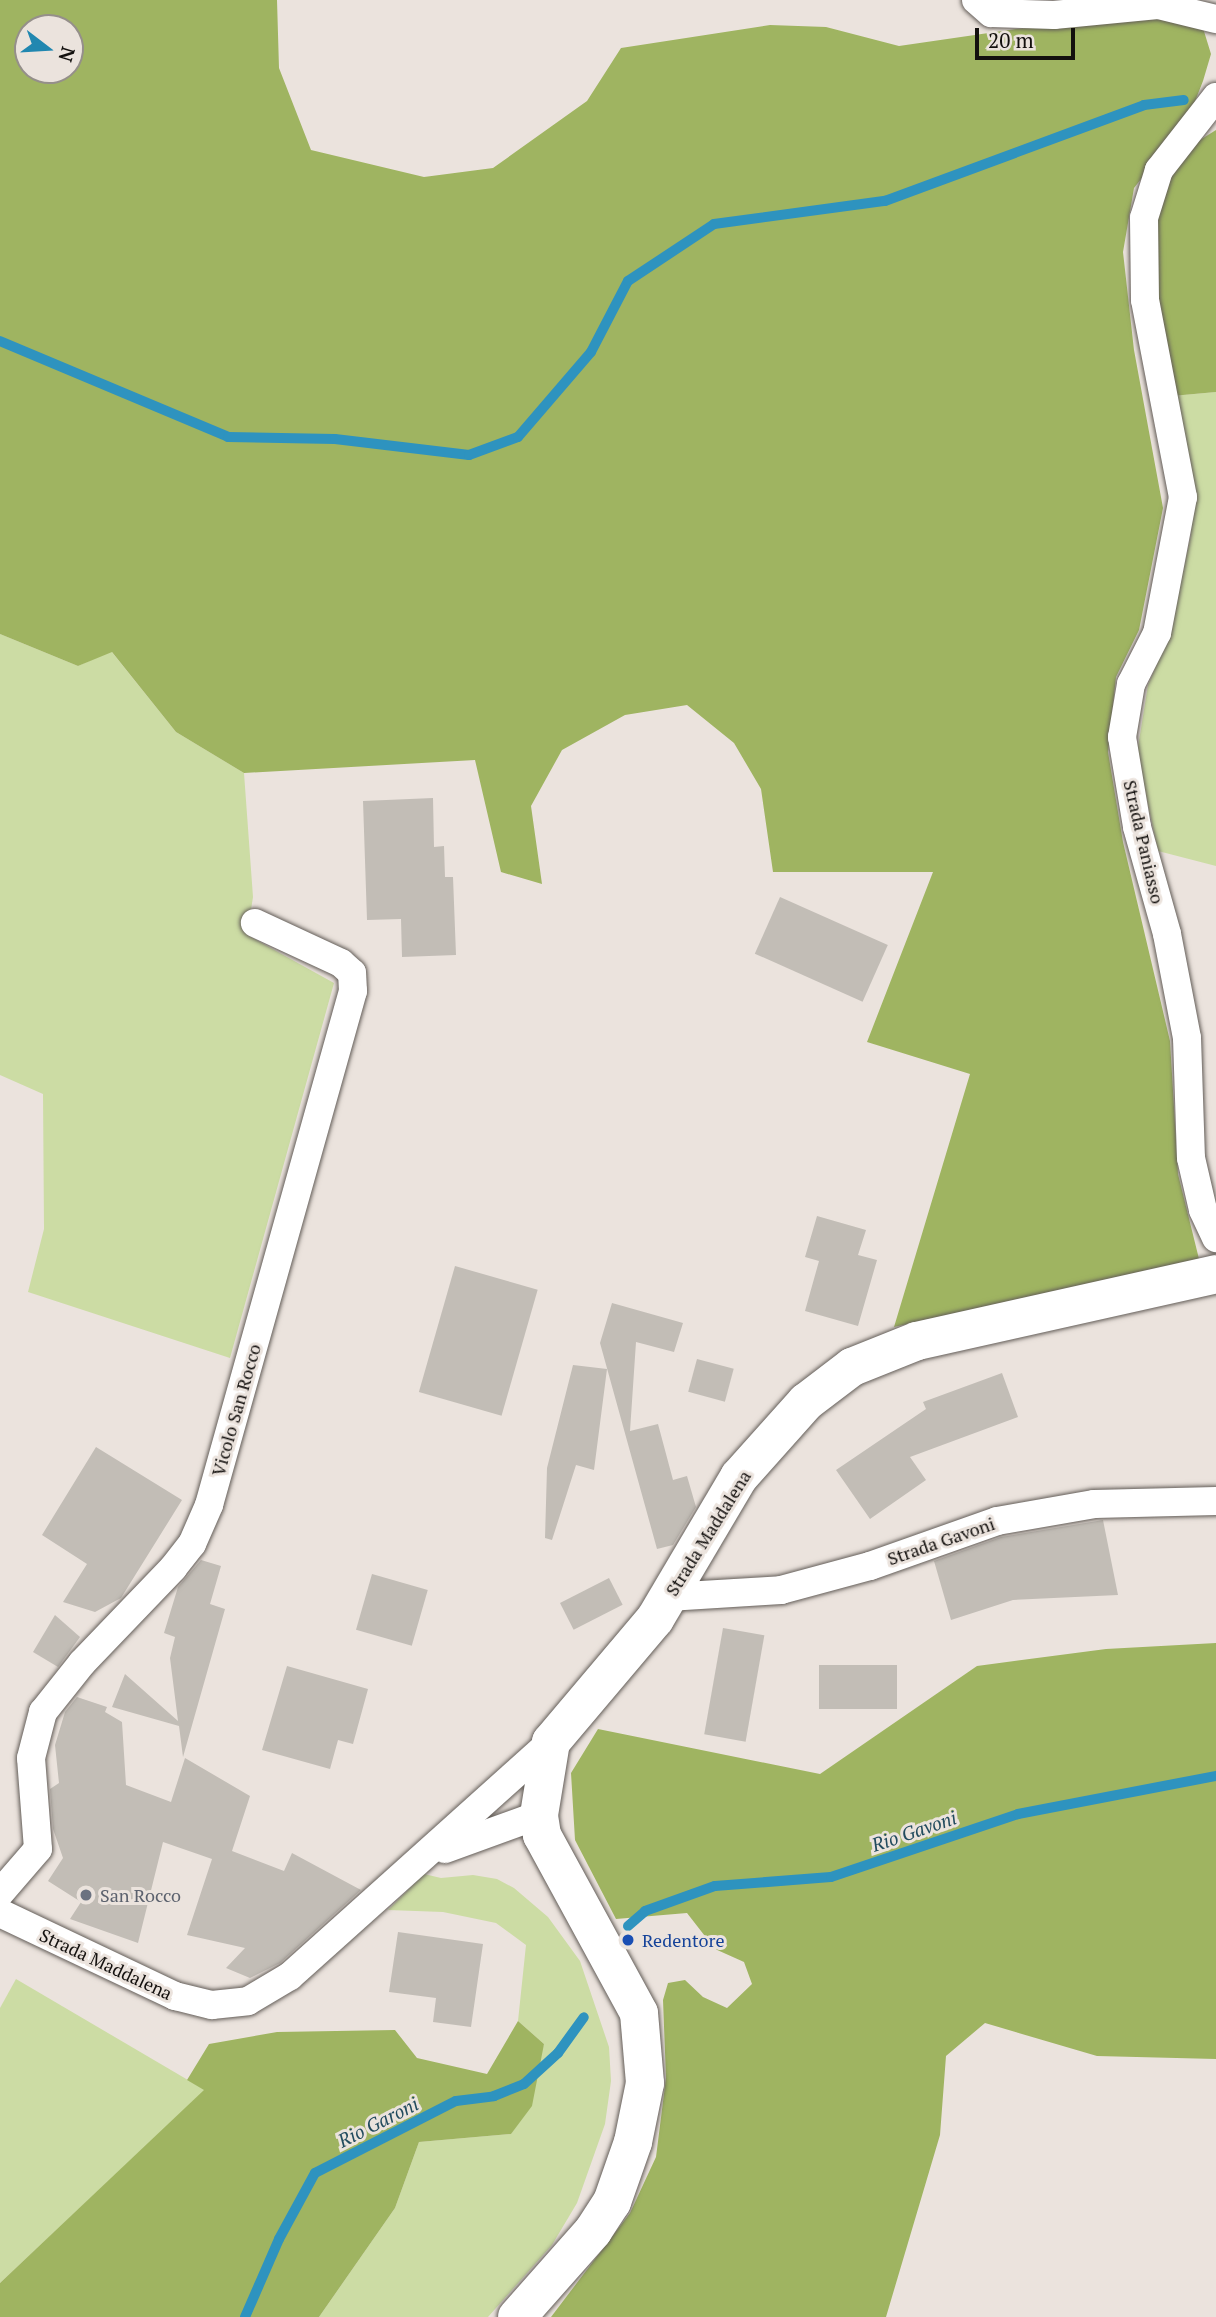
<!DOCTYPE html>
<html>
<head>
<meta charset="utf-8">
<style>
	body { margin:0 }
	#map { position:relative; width:1216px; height:2317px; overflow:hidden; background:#ebe3dd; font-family:"PT Serif",serif }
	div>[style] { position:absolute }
	.green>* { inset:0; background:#ccdca4 }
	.forest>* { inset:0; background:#9fb461 }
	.stream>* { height:10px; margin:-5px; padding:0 5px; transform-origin:5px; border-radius:5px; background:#2e93bf }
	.building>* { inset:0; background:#c2bdb6; transform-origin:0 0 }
	.roads { filter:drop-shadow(0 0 2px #635d58) drop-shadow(0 0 2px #635d58) }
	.street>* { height:28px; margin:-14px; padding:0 14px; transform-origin:14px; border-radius:14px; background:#fff }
	.secondary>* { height:38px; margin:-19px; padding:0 19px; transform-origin:19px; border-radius:19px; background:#fff }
	.dots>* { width:19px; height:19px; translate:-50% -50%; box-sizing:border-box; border:4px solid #ebe3dd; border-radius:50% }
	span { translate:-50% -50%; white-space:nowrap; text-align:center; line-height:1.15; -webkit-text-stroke:6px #ebe3dd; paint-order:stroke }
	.street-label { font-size:18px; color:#13100e }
	.worship-label { font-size:18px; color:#5b616d }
	.left { translate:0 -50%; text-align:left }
	.transit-label { font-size:18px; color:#164399 }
	.water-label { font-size:19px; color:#224b5e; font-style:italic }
	.north { position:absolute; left:14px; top:14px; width:70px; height:70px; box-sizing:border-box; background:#ebe3dd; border:2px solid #958f8a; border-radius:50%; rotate:107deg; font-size:19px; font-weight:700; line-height:28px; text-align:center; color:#13100e }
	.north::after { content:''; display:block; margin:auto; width:24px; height:32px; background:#2187b0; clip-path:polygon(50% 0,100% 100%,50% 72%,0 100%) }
	.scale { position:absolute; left:975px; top:28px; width:100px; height:32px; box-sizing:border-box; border:4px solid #13100e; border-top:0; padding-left:9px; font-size:21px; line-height:24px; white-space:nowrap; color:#13100e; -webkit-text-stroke:5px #ebe3dd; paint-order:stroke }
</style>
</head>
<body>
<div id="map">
	<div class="green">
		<div style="clip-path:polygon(1216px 392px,1216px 866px,1158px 851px,1137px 753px,1148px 685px,1169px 635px,1191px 535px,1192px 495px,1172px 396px)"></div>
		<div style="clip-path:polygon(0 634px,78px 666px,111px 651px,176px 732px,244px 773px,253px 897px,247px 935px,334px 983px,230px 1358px,28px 1292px,44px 1229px,43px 1094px,0 1075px)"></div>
		<div style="clip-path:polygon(424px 1874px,441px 1878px,473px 1875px,497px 1879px,514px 1888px,548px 1917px,580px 1961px,609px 2047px,611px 2081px,605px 2124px,577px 2203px,552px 2245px,488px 2317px,319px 2317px,395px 2208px,419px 2142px,511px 2134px,544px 2044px,518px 2021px,526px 1945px,496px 1923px,443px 1912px,388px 1910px)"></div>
		<div style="clip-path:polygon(16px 1979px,205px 2090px,0 2283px,0 2008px)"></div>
	</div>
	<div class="forest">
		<div style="clip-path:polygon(evenodd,0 0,277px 0,279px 68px,311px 150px,424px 177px,493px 168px,587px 101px,621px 48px,770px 25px,826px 27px,899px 46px,1016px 29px,1168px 16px,1203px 28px,1211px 54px,1203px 81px,1188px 119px,1134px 188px,1123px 252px,1134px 350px,1163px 508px,1139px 630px,1116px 677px,1108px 752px,1123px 842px,1170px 1041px,1178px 1174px,1199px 1259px,894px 1327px,970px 1074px,867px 1042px,933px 872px,773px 872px,761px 789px,734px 743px,687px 705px,625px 715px,562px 750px,531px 806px,542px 884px,501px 872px,475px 760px,244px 773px,176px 732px,112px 652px,78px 666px,0 634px,0 0,28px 28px,70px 28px,70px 70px,28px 70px,28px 28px)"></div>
		<div style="clip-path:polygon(1216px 130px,1216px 392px,1172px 396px,1151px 295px,1152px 218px,1166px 173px,1192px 145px)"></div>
		<div style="clip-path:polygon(1216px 1643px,1216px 2059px,1097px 2056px,985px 2023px,946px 2056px,940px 2135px,886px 2317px,551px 2317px,630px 2213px,656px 2157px,666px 2078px,663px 2000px,668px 1983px,685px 1980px,703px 1997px,727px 2008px,752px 1984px,744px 1962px,715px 1949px,687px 1913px,616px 1919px,575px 1840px,571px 1773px,598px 1729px,820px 1774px,977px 1666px,1106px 1649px)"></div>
		<div style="clip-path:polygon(518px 2021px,544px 2044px,532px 2106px,511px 2134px,419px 2142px,395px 2208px,319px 2317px,0 2317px,0 2283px,204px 2090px,187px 2080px,209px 2044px,277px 2032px,395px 2030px,417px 2058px,487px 2074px)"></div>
	</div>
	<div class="stream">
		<div style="left:0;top:341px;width:247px;rotate:22.8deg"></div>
		<div style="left:228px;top:437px;width:107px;rotate:1.1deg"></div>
		<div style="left:335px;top:439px;width:135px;rotate:6.8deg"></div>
		<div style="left:469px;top:455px;width:52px;rotate:-20.2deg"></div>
		<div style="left:518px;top:437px;width:112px;rotate:-49.3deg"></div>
		<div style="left:591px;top:352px;width:80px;rotate:-62.5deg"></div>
		<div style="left:628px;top:281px;width:103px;rotate:-33.5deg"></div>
		<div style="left:714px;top:224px;width:173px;rotate:-7.7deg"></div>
		<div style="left:885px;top:201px;width:276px;rotate:-20.3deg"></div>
		<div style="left:1144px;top:105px;width:40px;rotate:-7.1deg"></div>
		<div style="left:628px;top:1926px;width:23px;rotate:-41deg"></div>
		<div style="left:645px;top:1911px;width:74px;rotate:-19.7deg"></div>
		<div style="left:715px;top:1886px;width:116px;rotate:-4.4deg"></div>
		<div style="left:831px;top:1877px;width:197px;rotate:-18.6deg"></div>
		<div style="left:1018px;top:1814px;width:202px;rotate:-10.9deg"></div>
		<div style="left:245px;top:2317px;width:85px;rotate:-66.4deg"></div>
		<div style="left:279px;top:2239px;width:75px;rotate:-61.4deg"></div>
		<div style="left:315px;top:2173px;width:158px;rotate:-27.1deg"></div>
		<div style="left:456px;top:2101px;width:38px;rotate:-7deg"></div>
		<div style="left:494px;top:2096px;width:32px;rotate:-22deg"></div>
		<div style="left:524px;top:2084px;width:46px;rotate:-42.4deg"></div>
		<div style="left:558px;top:2053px;width:44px;rotate:-54.2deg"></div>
	</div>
	<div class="building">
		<div style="clip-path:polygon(433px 798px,434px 847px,444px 846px,445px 877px,453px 877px,456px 955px,402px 957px,401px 919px,367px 920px,363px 801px)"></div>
		<div style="left:780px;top:897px;width:118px;height:62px;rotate:24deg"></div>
		<div style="clip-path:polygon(817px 1216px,866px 1230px,858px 1255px,877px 1260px,858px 1326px,805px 1311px,819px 1261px,805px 1257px)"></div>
		<div style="left:455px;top:1266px;width:86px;height:131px;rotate:16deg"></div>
		<div style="clip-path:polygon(612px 1303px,683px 1323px,674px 1352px,636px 1342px,630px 1431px,658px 1424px,673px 1480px,687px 1476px,696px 1507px,673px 1545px,657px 1549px,600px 1343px)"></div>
		<div style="left:697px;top:1359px;width:38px;height:34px;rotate:15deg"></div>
		<div style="clip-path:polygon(573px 1365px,607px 1369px,594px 1470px,576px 1465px,552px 1540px,545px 1538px,547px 1468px)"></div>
		<div style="clip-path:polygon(1002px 1373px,1018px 1417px,910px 1457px,926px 1480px,870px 1519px,836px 1470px,926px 1409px,923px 1402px)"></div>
		<div style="clip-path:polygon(96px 1447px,182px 1500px,121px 1598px,95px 1612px,63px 1602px,87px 1564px,42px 1535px)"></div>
		<div style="clip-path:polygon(1103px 1520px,1118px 1595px,1013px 1600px,951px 1620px,934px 1561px,1001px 1537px)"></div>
		<div style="clip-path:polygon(201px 1560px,221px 1566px,210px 1604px,225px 1609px,183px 1757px,179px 1726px,112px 1707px,125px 1674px,178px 1721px,170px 1658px,175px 1637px,164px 1633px,178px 1587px)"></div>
		<div style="left:372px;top:1574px;width:58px;height:58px;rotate:16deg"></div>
		<div style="left:609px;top:1578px;width:30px;height:55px;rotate:63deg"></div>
		<div style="clip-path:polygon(55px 1615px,80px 1637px,58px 1667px,33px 1652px)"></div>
		<div style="left:723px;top:1628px;width:42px;height:108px;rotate:10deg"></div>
		<div style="left:819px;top:1665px;width:78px;height:44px"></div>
		<div style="clip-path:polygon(287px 1666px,368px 1689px,353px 1744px,338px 1740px,330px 1769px,262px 1750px)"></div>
		<div style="clip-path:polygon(77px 1697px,107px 1707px,105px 1712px,122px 1722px,126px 1785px,171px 1802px,185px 1758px,250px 1796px,232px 1851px,284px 1871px,292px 1853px,361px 1890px,280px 1963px,250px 1978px,226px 1968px,245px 1948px,187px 1935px,212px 1859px,163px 1842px,138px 1943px,70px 1919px,81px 1902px,48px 1881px,63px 1858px,53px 1829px,50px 1789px,59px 1783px,55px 1745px,65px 1712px)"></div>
		<div style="clip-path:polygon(398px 1932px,483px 1944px,471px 2027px,433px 2022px,436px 1998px,389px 1992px)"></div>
	</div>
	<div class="roads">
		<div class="street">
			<div style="left:976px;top:0;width:20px;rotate:41deg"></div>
			<div style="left:991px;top:13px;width:63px;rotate:1.8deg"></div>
			<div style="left:1054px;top:15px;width:104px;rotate:-5.5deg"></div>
			<div style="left:1158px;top:5px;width:60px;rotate:13.6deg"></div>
			<div style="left:1216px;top:97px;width:93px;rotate:128deg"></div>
			<div style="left:1159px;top:170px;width:50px;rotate:107.4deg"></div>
			<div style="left:1144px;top:218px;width:82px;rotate:89.3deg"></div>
			<div style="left:1145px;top:300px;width:201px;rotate:79.1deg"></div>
			<div style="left:1183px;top:497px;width:138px;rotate:100.8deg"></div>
			<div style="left:1157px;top:633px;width:57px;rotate:117deg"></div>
			<div style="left:1131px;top:684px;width:54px;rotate:99.6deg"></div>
			<div style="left:1122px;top:737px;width:91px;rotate:80.5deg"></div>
			<div style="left:1137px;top:827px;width:111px;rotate:74.3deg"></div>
			<div style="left:1167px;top:934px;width:106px;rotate:79.1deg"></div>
			<div style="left:1187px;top:1038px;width:120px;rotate:88.1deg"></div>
			<div style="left:1191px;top:1158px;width:53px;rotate:77deg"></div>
			<div style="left:1203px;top:1210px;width:31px;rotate:65deg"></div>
			<div style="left:668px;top:1597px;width:113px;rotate:-3.5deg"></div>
			<div style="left:781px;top:1590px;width:92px;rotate:-15.1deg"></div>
			<div style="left:870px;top:1566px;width:135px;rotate:-19.5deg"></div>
			<div style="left:997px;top:1521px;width:98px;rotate:-9.9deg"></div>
			<div style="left:1094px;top:1504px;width:122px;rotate:-1.4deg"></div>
			<div style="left:445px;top:1849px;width:100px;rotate:-19.9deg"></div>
			<div style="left:0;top:1893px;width:58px;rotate:-49.2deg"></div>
			<div style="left:38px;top:1849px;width:91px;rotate:-94.4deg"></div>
			<div style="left:31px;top:1758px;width:48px;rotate:-75.4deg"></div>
			<div style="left:43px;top:1712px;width:63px;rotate:-51.5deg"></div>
			<div style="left:82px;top:1663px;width:132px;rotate:-46.2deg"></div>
			<div style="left:173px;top:1568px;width:31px;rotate:-52deg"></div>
			<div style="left:192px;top:1544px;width:43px;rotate:-66.4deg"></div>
			<div style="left:209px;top:1505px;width:534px;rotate:-74.35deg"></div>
			<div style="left:353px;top:991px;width:18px;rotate:-93deg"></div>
			<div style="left:352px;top:973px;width:15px;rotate:-138deg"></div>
			<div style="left:341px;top:963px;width:95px;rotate:-155.1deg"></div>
			<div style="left:0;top:1913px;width:194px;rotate:25.4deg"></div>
			<div style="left:175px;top:1996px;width:38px;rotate:14deg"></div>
			<div style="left:212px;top:2005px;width:36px;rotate:-6deg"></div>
			<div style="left:248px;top:2001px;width:49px;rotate:-30.8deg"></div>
			<div style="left:290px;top:1976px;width:351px;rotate:-41.9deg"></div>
		</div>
		<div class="secondary">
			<div style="left:517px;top:2317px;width:115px;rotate:-48.5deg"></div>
			<div style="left:593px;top:2231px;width:35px;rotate:-57deg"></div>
			<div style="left:612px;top:2202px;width:64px;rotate:-70.7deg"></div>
			<div style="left:633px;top:2142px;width:60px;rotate:-78.5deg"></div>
			<div style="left:645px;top:2083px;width:70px;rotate:-94.9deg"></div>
			<div style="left:639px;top:2013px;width:203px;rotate:-118.6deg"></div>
			<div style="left:542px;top:1835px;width:20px;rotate:-99deg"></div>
			<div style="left:539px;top:1815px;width:74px;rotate:-80.7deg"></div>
			<div style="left:551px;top:1742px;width:161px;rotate:-49.8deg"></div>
			<div style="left:655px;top:1619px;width:165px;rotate:-59.4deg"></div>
			<div style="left:739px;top:1477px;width:101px;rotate:-48.2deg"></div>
			<div style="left:806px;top:1402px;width:58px;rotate:-37.3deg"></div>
			<div style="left:852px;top:1367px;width:70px;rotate:-21.8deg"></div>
			<div style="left:917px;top:1341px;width:306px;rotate:-12.6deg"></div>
		</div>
	</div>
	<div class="dots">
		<div style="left:86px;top:1895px;background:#6b7280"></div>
		<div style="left:628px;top:1940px;background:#1a4fb4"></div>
	</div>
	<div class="street-label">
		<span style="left:1144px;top:842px;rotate:77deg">Strada Paniasso</span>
		<span style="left:236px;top:1410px;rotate:-74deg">Vicolo San Rocco</span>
		<span style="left:708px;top:1533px;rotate:-58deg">Strada Maddalena</span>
		<span style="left:941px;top:1541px;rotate:-19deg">Strada Gavoni</span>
		<span style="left:106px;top:1964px;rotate:25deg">Strada Maddalena</span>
	</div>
	<div class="worship-label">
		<span class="left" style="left:100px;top:1895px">San Rocco</span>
	</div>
	<div class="transit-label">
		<span class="left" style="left:642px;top:1940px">Redentore</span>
	</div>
	<div class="water-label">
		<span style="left:914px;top:1831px;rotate:-19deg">Rio Gavoni</span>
		<span style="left:378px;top:2122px;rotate:-27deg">Rio Garoni</span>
	</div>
	<div class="north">N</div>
	<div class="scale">20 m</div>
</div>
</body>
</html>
